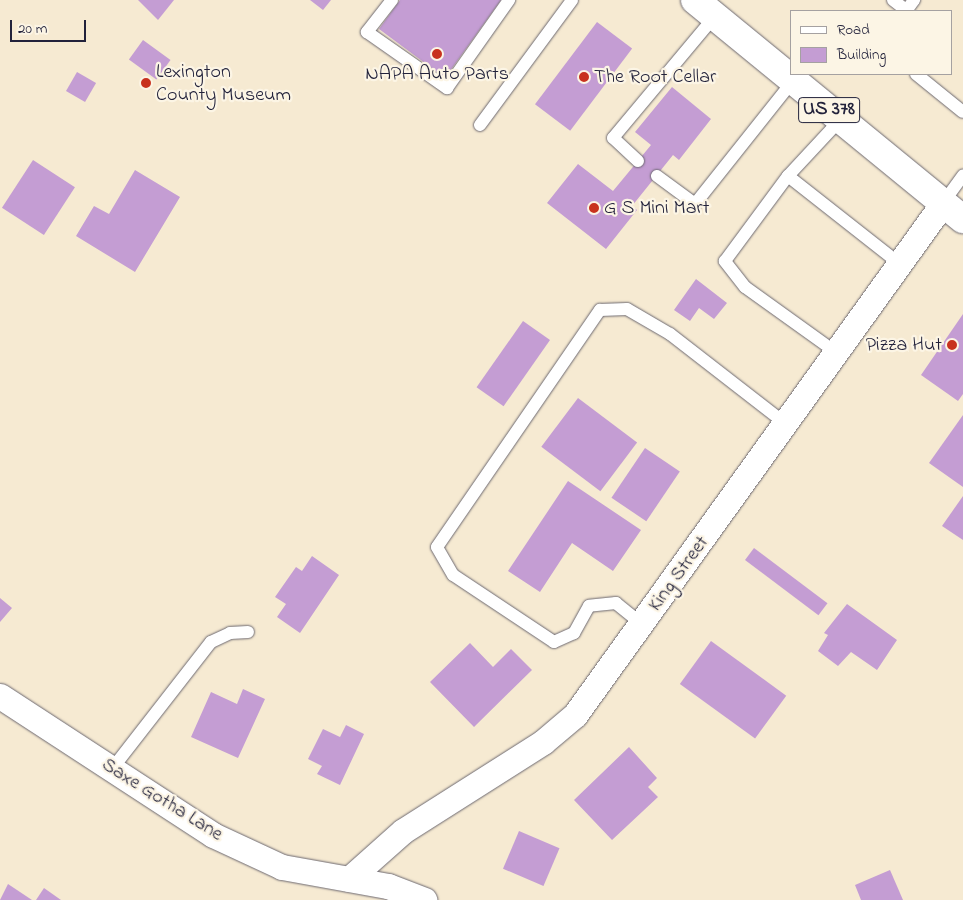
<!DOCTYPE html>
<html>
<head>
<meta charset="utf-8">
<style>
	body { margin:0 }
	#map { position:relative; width:963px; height:900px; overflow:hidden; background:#f6ead2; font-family:"Indie Flower",sans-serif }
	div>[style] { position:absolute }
	.building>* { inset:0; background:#c49dd3; transform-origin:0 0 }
	.roads { filter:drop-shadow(0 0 1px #6c6870) drop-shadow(0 0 1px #6c6870) }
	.service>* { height:12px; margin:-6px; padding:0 6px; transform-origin:6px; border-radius:6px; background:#fff }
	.minor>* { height:25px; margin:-12.5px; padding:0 12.5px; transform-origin:12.5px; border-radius:12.5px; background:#fff }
	.primary>* { height:28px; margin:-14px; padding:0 14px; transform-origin:14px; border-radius:14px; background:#fff }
	.dots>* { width:14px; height:14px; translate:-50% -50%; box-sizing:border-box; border:2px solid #fcf5e5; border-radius:50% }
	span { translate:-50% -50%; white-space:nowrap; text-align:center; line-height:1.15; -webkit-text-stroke:4.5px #fcf5e5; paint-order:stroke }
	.shield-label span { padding:1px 4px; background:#fcf5e5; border:1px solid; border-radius:4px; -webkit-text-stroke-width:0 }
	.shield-label { font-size:19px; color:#22223b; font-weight:700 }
	.poi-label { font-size:20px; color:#22223b }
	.left { translate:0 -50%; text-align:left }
	.right { translate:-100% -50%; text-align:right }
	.street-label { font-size:20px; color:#22223b }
	.legend { position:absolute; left:790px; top:10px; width:162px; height:65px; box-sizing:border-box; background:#fcf5e5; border:1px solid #a5a1a1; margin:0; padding:6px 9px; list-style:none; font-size:15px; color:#22223b }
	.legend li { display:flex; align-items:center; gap:10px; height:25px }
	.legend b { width:25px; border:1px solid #a5a1a1 }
	.scale { position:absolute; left:10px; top:20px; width:76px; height:22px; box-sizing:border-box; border:2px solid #22223b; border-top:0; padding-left:6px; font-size:15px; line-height:18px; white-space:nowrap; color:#22223b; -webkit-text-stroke:4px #fcf5e5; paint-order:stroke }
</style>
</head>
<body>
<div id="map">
	<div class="building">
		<div style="clip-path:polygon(138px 0,174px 0,158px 20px)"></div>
		<div style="clip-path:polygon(310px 0,331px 0,323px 10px)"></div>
		<div style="clip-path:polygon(400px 0,501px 0,445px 78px,379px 29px)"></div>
		<div style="left:597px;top:22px;width:44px;height:103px;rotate:37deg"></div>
		<div style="left:143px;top:40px;width:34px;height:24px;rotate:36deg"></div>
		<div style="left:77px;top:72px;width:22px;height:22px;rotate:30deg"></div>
		<div style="clip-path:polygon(672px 87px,711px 119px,679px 160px,673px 155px,632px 206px,637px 210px,606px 249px,547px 203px,578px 164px,613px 191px,651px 145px,635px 132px)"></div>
		<div style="left:33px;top:160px;width:50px;height:57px;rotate:33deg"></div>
		<div style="clip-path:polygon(135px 170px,180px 197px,135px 272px,76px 236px,94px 206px,109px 214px)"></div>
		<div style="clip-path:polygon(696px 279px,727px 303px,714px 319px,699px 308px,690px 321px,674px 310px)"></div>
		<div style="clip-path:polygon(963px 314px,963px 394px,958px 401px,921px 375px)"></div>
		<div style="left:523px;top:321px;width:33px;height:81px;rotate:35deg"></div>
		<div style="left:578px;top:398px;width:74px;height:61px;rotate:37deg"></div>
		<div style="clip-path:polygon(963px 415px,963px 487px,929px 463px)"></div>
		<div style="left:645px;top:448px;width:42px;height:60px;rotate:34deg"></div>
		<div style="clip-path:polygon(568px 481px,641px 530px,613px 571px,572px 543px,540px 592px,508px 571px)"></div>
		<div style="clip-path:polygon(963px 496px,963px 540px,942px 526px)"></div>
		<div style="left:754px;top:548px;width:92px;height:15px;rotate:37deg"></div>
		<div style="clip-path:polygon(312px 556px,339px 575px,300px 633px,277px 617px,286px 604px,275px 597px,296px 567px,302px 571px)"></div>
		<div style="clip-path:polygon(0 598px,12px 608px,0 622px)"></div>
		<div style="clip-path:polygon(847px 604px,897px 640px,877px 670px,851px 652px,838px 666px,818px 651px,828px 635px,824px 633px)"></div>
		<div style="left:711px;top:641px;width:93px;height:53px;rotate:36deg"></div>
		<div style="clip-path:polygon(470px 643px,493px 667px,511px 649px,532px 670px,474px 727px,430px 682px)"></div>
		<div style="clip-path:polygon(243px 689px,265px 699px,238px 758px,191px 737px,211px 692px,237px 704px)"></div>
		<div style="clip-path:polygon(346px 725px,364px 734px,340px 785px,317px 774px,322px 766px,308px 759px,323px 729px,340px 737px)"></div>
		<div style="clip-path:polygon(629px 747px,657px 778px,648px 787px,658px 797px,612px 840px,574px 800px)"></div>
		<div style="left:519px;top:831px;width:44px;height:41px;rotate:23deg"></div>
		<div style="clip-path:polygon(890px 870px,903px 900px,861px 900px,855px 885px)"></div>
		<div style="clip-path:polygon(8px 884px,32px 900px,0 900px)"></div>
		<div style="clip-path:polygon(44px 888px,61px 900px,36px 900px)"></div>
	</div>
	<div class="roads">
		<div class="service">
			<div style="left:392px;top:0;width:41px;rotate:128deg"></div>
			<div style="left:367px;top:32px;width:98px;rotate:35deg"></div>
			<div style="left:447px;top:88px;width:108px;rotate:-54.8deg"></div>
			<div style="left:893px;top:0;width:18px;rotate:38deg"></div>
			<div style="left:906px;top:11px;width:14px;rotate:-54deg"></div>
			<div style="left:916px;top:74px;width:60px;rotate:39deg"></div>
			<div style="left:480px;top:125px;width:155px;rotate:-53.6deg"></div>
			<div style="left:638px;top:161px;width:34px;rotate:-137deg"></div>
			<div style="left:613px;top:138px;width:159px;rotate:-50.1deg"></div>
			<div style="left:657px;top:176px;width:47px;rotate:36.4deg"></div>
			<div style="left:695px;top:204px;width:157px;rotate:-51.5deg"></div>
			<div style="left:788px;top:176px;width:144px;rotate:38.2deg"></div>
			<div style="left:943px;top:203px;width:34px;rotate:-54deg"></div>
			<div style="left:837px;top:353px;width:113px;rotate:-144.3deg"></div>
			<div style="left:745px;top:287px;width:33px;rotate:-128deg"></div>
			<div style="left:725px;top:261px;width:106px;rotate:-53.5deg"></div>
			<div style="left:788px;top:176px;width:78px;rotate:-47.1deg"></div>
			<div style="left:643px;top:625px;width:35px;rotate:-141deg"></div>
			<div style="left:616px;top:603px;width:27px;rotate:174deg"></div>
			<div style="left:589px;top:606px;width:31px;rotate:119deg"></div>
			<div style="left:574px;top:633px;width:22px;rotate:156deg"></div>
			<div style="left:554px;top:642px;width:121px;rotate:-146.4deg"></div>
			<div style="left:453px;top:575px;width:32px;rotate:-120deg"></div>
			<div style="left:437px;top:547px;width:288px;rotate:-55.5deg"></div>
			<div style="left:600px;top:310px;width:27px;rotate:-2deg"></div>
			<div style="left:627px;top:309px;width:50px;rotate:30.2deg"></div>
			<div style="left:670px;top:334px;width:147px;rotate:37.8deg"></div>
			<div style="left:112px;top:769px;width:161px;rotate:-52.1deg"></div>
			<div style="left:211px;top:642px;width:21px;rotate:-25deg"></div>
			<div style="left:230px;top:633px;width:18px;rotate:-3deg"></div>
		</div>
		<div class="minor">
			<div style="left:0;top:696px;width:254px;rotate:33.1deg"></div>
			<div style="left:213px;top:835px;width:76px;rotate:24.9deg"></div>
			<div style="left:282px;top:867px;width:108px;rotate:10.2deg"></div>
			<div style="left:388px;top:886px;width:39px;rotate:21deg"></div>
			<div style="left:349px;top:879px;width:72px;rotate:-41.6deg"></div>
			<div style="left:403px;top:831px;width:166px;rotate:-32.4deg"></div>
			<div style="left:543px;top:742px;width:42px;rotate:-40.2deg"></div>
			<div style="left:575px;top:715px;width:631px;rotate:-54.29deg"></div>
		</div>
		<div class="primary">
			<div style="left:695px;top:0;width:346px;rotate:39.3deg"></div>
		</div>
	</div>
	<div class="dots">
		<div style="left:437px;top:54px;background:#c8321e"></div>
		<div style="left:584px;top:77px;background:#c8321e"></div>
		<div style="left:146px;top:83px;background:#c8321e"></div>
		<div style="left:594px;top:208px;background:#c8321e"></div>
		<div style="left:952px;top:345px;background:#c8321e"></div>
	</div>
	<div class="shield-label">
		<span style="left:829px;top:110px">US 378</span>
	</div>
	<div class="poi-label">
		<span class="left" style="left:156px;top:84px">Lexington<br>County Museum</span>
		<span style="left:437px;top:74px">NAPA Auto Parts</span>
		<span class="left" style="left:594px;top:77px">The Root Cellar</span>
		<span class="left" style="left:604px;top:208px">G S Mini Mart</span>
		<span class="right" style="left:942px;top:345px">Pizza Hut</span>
	</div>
	<div class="street-label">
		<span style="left:679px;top:574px;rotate:-54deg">King Street</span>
		<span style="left:162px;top:800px;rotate:32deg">Saxe Gotha Lane</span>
	</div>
	<ul class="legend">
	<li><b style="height:6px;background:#fff"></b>Road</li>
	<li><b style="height:14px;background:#c49dd3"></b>Building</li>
	</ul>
	<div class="scale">20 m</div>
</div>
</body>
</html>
